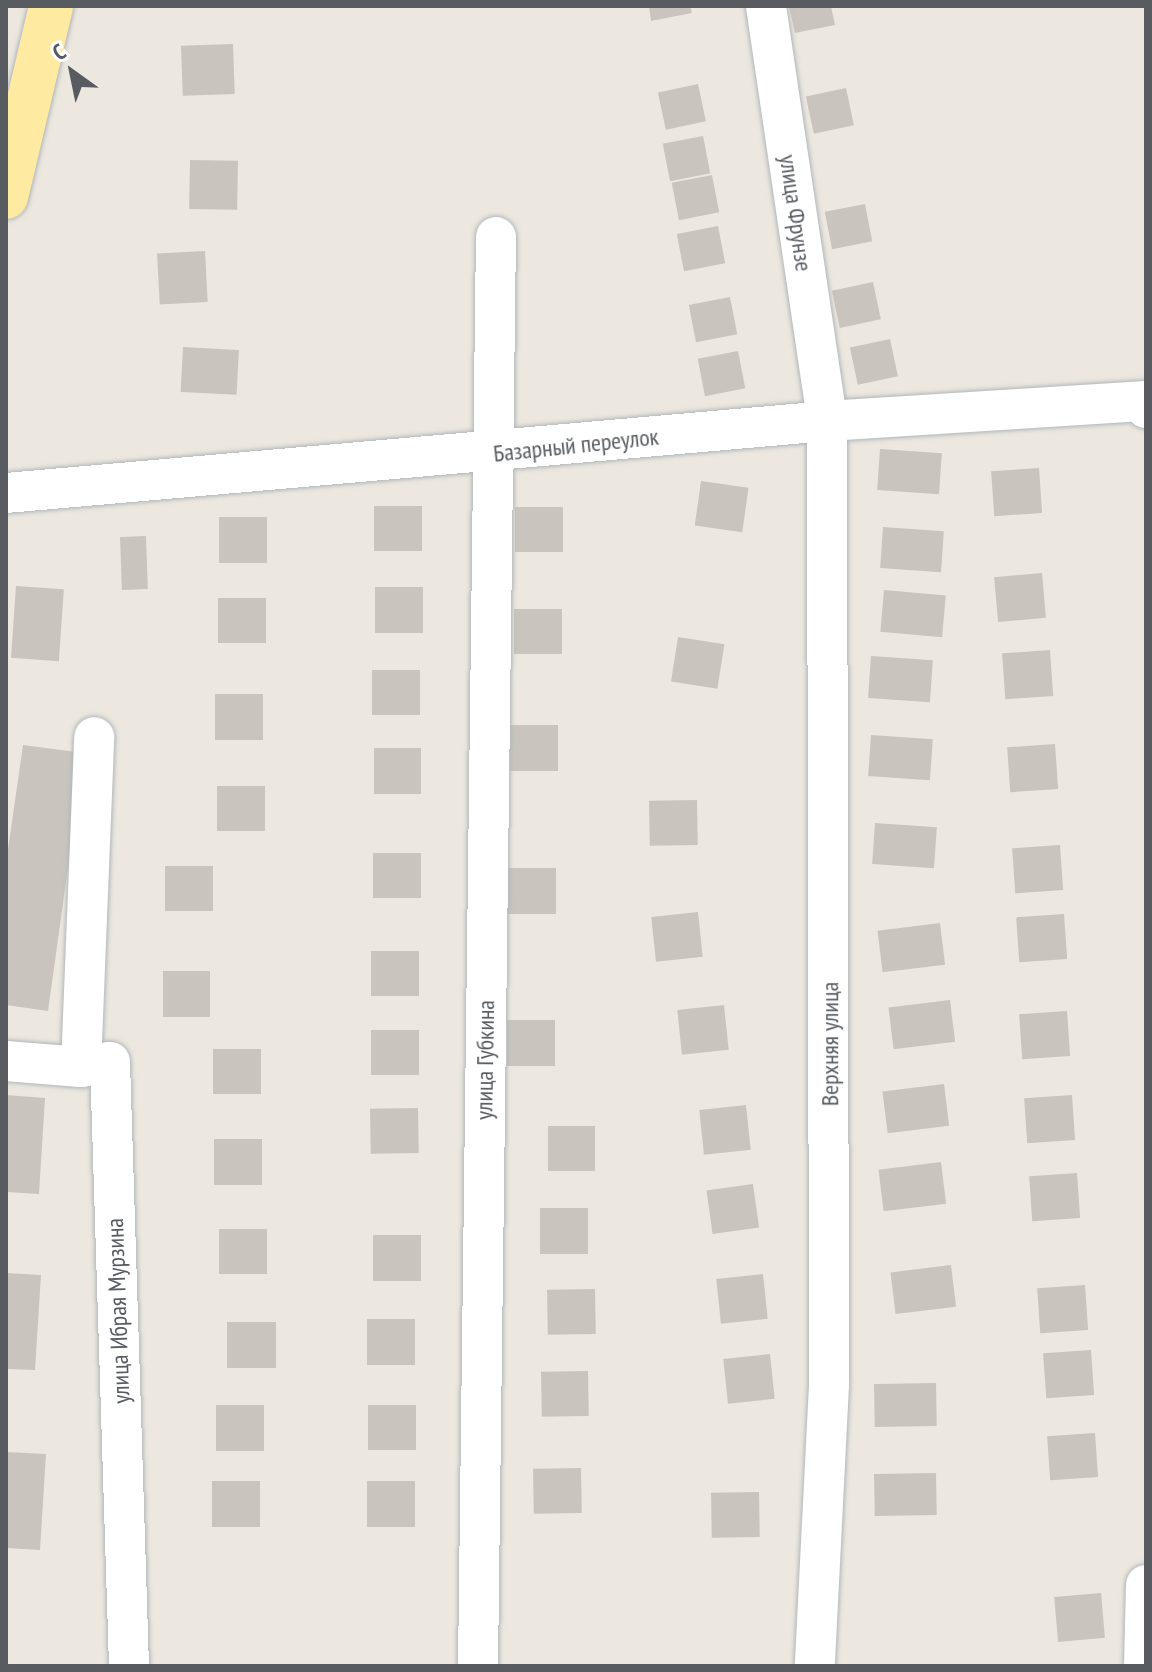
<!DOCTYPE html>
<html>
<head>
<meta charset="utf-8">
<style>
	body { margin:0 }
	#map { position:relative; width:1152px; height:1672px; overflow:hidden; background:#ece8df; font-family:"PT Sans Narrow",sans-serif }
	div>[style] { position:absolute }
	.building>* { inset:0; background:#c9c5be; transform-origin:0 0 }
	.roads { filter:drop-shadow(0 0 2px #b2b6bb) drop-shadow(0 0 2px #b2b6bb) }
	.minor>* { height:40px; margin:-20px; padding:0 20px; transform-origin:20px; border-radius:20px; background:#fff }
	.major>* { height:44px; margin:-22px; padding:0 22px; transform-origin:22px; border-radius:22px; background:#ffeaa1 }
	span { translate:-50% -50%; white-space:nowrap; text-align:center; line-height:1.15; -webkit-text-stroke:7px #fff; paint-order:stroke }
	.street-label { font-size:24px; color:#585c61 }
	.frame { position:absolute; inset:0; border:8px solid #585c61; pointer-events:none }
	.north { position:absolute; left:32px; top:32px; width:80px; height:80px; -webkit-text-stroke:6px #fff; paint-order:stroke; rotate:327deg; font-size:22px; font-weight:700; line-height:32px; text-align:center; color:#585c61 }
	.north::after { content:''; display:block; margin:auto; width:28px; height:36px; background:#585c61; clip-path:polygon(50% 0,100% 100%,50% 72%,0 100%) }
</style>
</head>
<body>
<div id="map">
	<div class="building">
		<div style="clip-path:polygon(649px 6px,690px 6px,692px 13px,651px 21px)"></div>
		<div style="clip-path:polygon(789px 6px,831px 6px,835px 25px,795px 33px)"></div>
		<div style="left:233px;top:44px;width:50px;height:52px;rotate:88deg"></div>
		<div style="left:698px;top:84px;width:38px;height:41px;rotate:78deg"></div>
		<div style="left:846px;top:88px;width:38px;height:41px;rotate:78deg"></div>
		<div style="left:703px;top:136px;width:38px;height:41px;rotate:79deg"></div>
		<div style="left:190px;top:160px;width:48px;height:49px;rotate:1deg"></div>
		<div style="left:712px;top:175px;width:38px;height:41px;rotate:79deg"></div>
		<div style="left:865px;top:204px;width:38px;height:41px;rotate:79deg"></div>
		<div style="left:718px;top:226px;width:38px;height:42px;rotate:79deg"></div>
		<div style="left:205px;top:251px;width:51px;height:48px;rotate:87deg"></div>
		<div style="left:873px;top:282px;width:38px;height:42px;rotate:78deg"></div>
		<div style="left:730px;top:297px;width:38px;height:42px;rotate:79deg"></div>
		<div style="left:890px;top:339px;width:38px;height:41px;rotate:78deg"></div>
		<div style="left:183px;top:347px;width:56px;height:45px;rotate:3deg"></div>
		<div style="left:738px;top:351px;width:38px;height:41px;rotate:79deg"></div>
		<div style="left:880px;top:449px;width:62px;height:41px;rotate:4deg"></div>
		<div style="left:1039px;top:468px;width:45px;height:48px;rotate:86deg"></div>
		<div style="left:701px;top:481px;width:48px;height:45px;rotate:8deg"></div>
		<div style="left:422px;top:506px;width:45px;height:48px;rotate:90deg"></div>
		<div style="left:563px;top:507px;width:45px;height:48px;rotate:90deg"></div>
		<div style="left:219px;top:517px;width:48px;height:46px"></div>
		<div style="left:883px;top:527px;width:61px;height:41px;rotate:4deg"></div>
		<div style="left:146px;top:536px;width:53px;height:26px;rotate:88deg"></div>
		<div style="left:1042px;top:573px;width:45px;height:48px;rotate:85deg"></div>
		<div style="left:16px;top:586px;width:48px;height:72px;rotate:4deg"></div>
		<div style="left:375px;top:587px;width:48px;height:46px"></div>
		<div style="left:884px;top:590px;width:62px;height:42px;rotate:5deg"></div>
		<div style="left:266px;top:598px;width:45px;height:48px;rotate:90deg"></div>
		<div style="left:562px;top:609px;width:45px;height:48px;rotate:90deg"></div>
		<div style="left:678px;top:637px;width:47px;height:45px;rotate:9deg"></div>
		<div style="left:1050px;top:650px;width:46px;height:48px;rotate:86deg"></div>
		<div style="left:871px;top:656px;width:62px;height:42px;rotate:4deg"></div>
		<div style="left:372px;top:670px;width:48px;height:45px"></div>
		<div style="left:215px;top:694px;width:48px;height:46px"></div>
		<div style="left:558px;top:725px;width:46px;height:48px;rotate:90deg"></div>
		<div style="left:871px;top:735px;width:62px;height:41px;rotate:4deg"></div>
		<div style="left:1055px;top:744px;width:45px;height:48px;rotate:86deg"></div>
		<div style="clip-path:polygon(23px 745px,84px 753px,48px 1011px,6px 1005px,6px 863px)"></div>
		<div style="left:374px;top:748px;width:47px;height:46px"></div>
		<div style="left:265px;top:786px;width:45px;height:48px;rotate:90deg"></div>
		<div style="left:697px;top:800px;width:45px;height:48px;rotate:89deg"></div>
		<div style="left:875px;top:823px;width:62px;height:41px;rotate:4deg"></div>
		<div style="left:1060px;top:845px;width:45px;height:48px;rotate:86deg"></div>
		<div style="left:421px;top:853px;width:45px;height:48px;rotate:90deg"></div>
		<div style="left:165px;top:866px;width:48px;height:45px"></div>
		<div style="left:508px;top:868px;width:48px;height:46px"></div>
		<div style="left:698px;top:912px;width:45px;height:47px;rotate:84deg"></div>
		<div style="left:1064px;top:914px;width:45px;height:48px;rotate:86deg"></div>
		<div style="left:940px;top:923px;width:42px;height:63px;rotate:83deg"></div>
		<div style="left:371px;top:951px;width:48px;height:45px"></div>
		<div style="left:163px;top:971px;width:47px;height:46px"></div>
		<div style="left:950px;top:1000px;width:42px;height:62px;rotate:83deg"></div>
		<div style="left:724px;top:1005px;width:45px;height:47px;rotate:84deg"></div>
		<div style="left:1067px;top:1011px;width:45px;height:48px;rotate:86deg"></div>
		<div style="left:507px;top:1020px;width:48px;height:46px"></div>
		<div style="left:371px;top:1030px;width:48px;height:45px"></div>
		<div style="left:213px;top:1049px;width:48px;height:45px"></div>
		<div style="left:944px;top:1084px;width:42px;height:62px;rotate:83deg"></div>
		<div style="clip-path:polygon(6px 1095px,45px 1098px,39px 1194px,6px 1192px)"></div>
		<div style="left:1072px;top:1095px;width:45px;height:48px;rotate:86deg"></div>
		<div style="left:746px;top:1105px;width:45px;height:47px;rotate:84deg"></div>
		<div style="left:418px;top:1108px;width:45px;height:48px;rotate:89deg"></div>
		<div style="left:548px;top:1126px;width:47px;height:45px"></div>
		<div style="left:214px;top:1139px;width:48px;height:46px"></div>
		<div style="left:941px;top:1162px;width:42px;height:63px;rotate:83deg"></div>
		<div style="left:1077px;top:1173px;width:45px;height:48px;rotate:86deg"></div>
		<div style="left:753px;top:1184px;width:44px;height:47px;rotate:82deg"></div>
		<div style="left:540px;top:1208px;width:48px;height:46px"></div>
		<div style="left:219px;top:1229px;width:48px;height:45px"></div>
		<div style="left:373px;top:1235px;width:48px;height:46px"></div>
		<div style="left:951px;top:1265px;width:42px;height:61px;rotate:83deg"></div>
		<div style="clip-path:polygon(6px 1273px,41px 1275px,35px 1370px,6px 1369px)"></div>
		<div style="left:763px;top:1274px;width:45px;height:47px;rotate:84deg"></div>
		<div style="left:1085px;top:1285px;width:45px;height:48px;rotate:86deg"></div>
		<div style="left:595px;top:1289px;width:45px;height:48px;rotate:89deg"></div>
		<div style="left:367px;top:1319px;width:48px;height:46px"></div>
		<div style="left:227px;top:1322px;width:49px;height:46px"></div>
		<div style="left:1091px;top:1350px;width:45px;height:48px;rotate:86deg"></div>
		<div style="left:770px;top:1354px;width:45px;height:47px;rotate:84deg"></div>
		<div style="left:588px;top:1371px;width:45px;height:47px;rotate:89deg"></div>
		<div style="left:936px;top:1383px;width:43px;height:62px;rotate:89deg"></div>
		<div style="left:216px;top:1405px;width:48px;height:46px"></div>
		<div style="left:416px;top:1405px;width:45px;height:48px;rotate:90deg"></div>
		<div style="left:1095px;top:1433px;width:44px;height:48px;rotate:86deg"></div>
		<div style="clip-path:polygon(6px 1452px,46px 1454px,40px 1550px,6px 1548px)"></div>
		<div style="left:581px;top:1468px;width:45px;height:48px;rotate:89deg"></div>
		<div style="left:936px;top:1473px;width:42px;height:62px;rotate:89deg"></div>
		<div style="left:212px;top:1481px;width:48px;height:46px"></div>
		<div style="left:415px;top:1481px;width:46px;height:48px;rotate:90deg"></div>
		<div style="left:759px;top:1492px;width:45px;height:48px;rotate:89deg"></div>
		<div style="left:1101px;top:1593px;width:45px;height:47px;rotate:85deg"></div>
	</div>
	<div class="roads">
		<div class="minor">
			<div style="left:766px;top:6px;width:419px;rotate:81.6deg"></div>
			<div style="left:827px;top:421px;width:964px;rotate:89.88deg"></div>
			<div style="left:829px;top:1385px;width:281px;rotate:92.9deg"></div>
			<div style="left:6px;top:493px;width:824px;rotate:-5.01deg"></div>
			<div style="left:827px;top:421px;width:320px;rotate:-3.6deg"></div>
			<div style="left:1146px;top:401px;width:7px;rotate:90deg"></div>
			<div style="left:6px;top:1061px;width:75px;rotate:4.6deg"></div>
			<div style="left:81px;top:1067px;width:29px;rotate:-10deg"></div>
			<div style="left:110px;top:1062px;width:604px;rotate:88.2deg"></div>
			<div style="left:81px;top:1067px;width:330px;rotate:-87.7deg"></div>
			<div style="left:478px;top:1666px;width:1429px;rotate:-89.28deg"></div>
			<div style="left:1144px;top:1666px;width:81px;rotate:-88.6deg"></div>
		</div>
		<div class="major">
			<div style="left:6px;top:197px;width:196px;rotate:-76.7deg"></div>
		</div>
	</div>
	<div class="street-label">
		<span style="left:796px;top:213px;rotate:82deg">улица Фрунзе</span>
		<span style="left:576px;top:445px;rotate:-6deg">Базарный переулок</span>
		<span style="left:830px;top:1044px;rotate:-90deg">Верхняя улица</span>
		<span style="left:485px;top:1060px;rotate:-89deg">улица Губкина</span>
		<span style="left:118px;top:1311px;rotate:-92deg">улица Ибрая Мурзина</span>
	</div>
	<div class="frame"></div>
	<div class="north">С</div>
</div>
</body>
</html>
